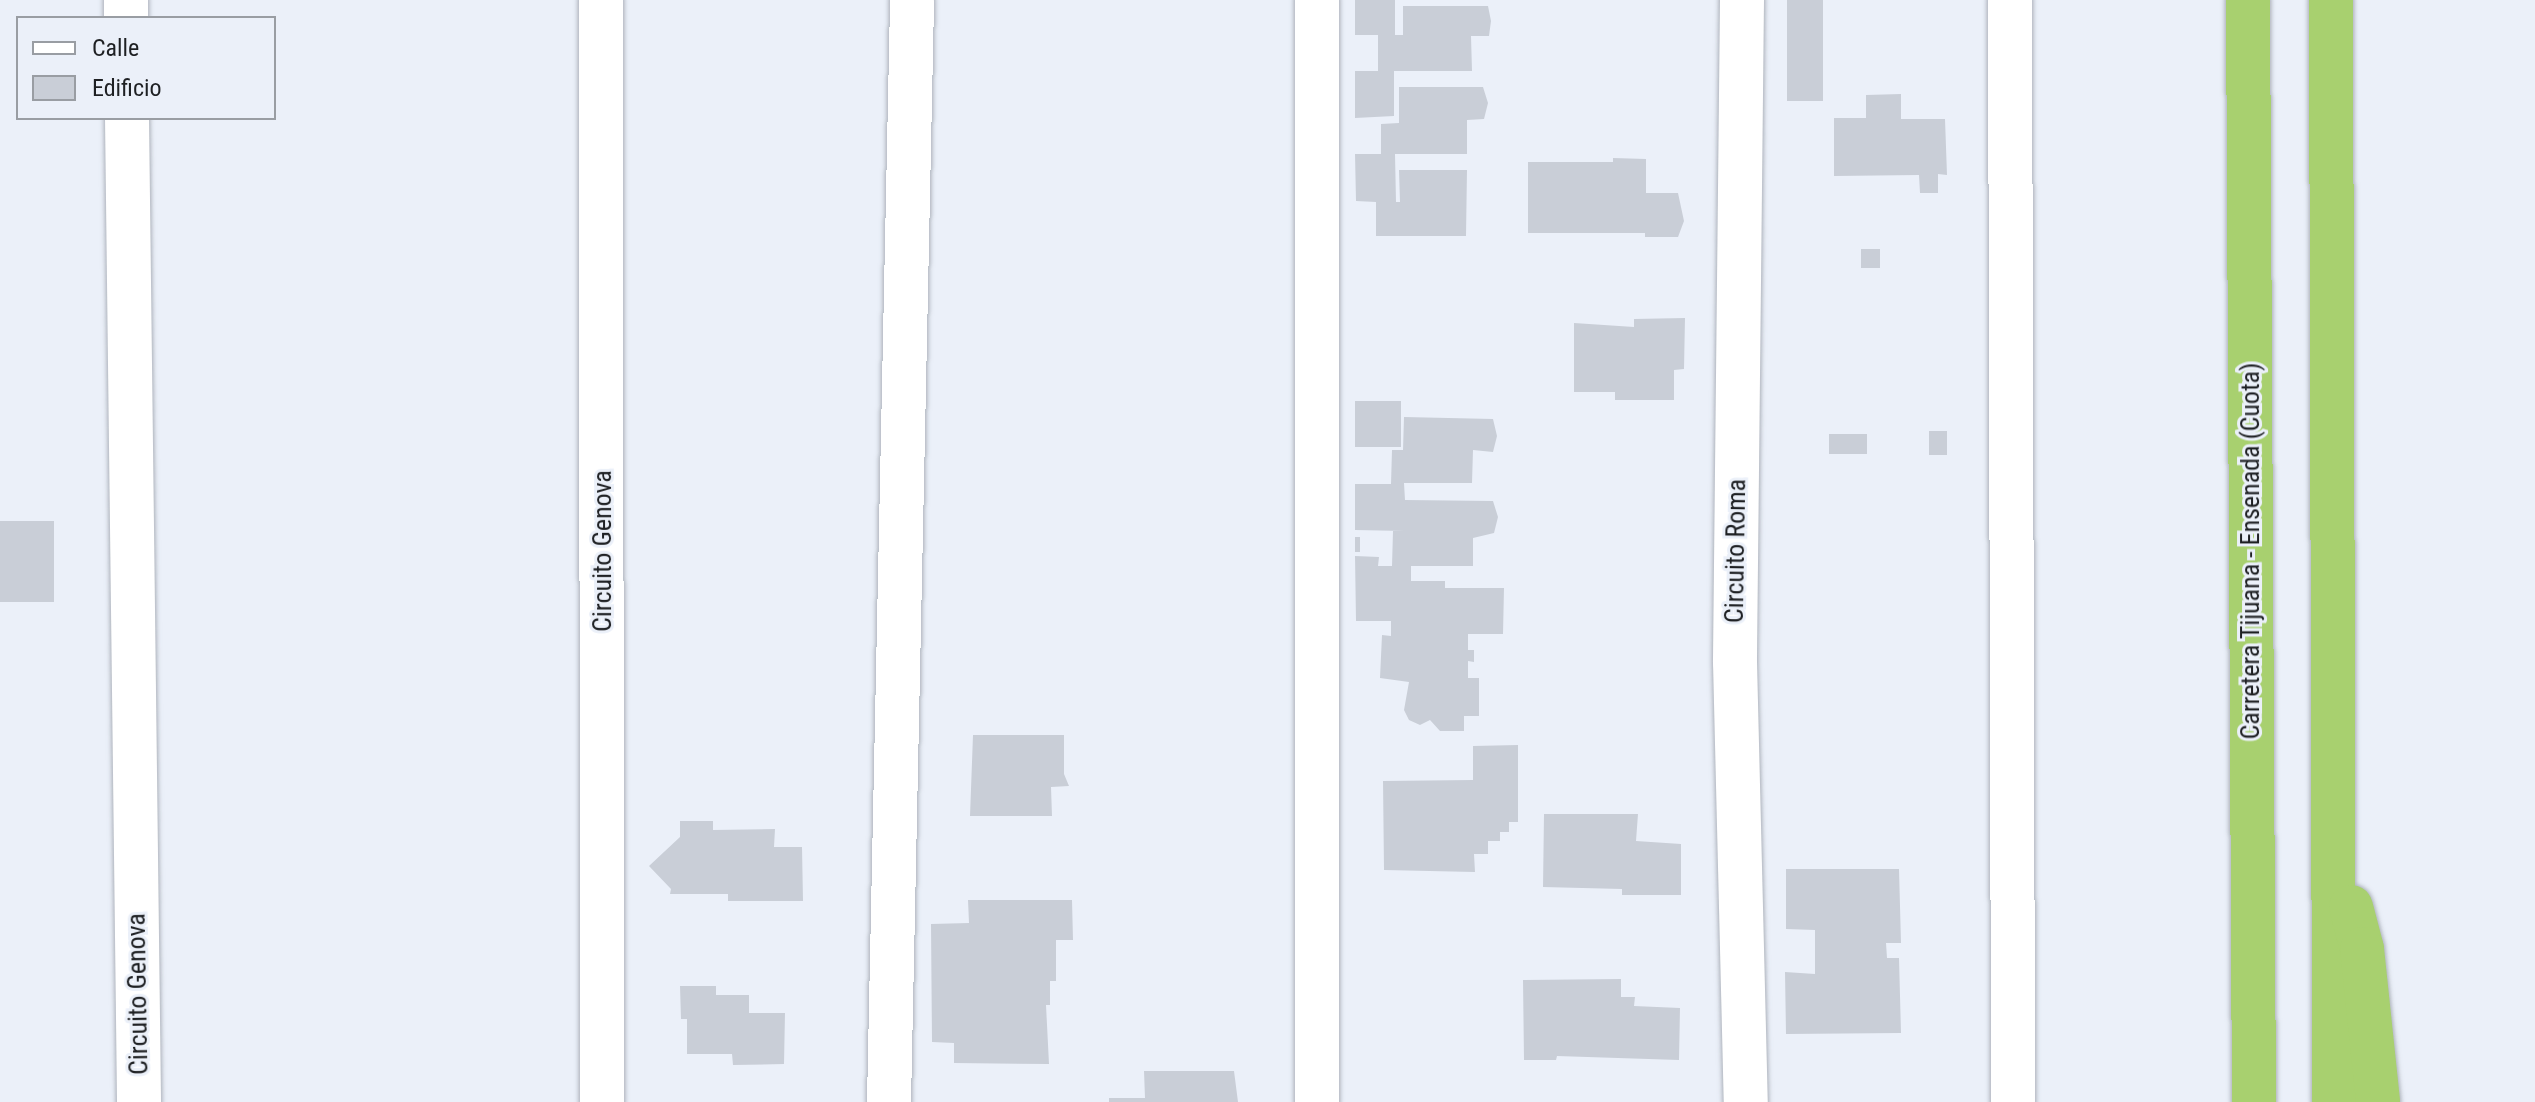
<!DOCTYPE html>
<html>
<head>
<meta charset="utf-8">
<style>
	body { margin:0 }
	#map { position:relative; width:2535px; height:1102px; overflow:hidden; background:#ebf0f9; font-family:"Roboto Condensed",sans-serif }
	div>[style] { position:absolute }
	.building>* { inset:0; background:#c9ced7; transform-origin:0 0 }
	.roads { filter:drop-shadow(0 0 2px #afb4bd) drop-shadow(0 0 2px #afb4bd) }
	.minor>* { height:44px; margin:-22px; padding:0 22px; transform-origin:22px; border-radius:22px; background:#fff }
	.highway>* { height:44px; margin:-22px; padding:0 22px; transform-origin:22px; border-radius:22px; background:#a8d06f }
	span { translate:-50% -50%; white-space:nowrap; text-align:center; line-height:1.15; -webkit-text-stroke:6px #ebf0f9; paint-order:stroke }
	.street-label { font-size:26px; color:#1e2023 }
	.legend { position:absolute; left:16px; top:16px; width:260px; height:104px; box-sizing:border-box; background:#ebf0f9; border:2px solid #999da3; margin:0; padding:10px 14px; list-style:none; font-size:24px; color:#1e2023 }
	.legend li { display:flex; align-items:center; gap:16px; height:40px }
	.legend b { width:40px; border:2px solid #999da3 }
</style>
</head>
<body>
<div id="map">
	<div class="building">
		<div style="clip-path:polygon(1355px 0,1395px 0,1395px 35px,1403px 35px,1403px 6px,1488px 6px,1491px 21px,1489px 36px,1471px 36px,1472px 71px,1394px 71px,1394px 116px,1355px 118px,1355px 71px,1378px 71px,1378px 35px,1355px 35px)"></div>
		<div style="left:1787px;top:0;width:36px;height:101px"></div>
		<div style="clip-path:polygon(1399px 87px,1483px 87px,1488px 103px,1484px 119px,1467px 120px,1467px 154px,1395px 154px,1396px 202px,1400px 202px,1399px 170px,1467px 170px,1466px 236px,1376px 236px,1376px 202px,1356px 201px,1355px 154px,1381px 154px,1381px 124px,1399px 123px)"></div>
		<div style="clip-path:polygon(1901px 94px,1901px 119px,1945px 119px,1947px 175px,1938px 174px,1938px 193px,1920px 193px,1919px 175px,1834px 176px,1834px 118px,1866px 118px,1866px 95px)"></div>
		<div style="clip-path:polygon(1613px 158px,1646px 159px,1646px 193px,1678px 193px,1684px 221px,1678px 237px,1645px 237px,1645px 233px,1528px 233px,1528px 162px,1613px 162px)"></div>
		<div style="left:1861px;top:249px;width:19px;height:19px"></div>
		<div style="clip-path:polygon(1685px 318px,1684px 369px,1674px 370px,1674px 400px,1615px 400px,1615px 392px,1574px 392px,1574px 323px,1634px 327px,1634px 319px)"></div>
		<div style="left:1355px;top:401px;width:46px;height:46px"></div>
		<div style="clip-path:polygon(1404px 417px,1493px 419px,1497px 436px,1493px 452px,1473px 450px,1472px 483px,1404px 483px,1405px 500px,1493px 501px,1498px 517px,1494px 533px,1473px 538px,1473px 566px,1411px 566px,1411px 581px,1445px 581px,1445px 588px,1504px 588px,1503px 634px,1468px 634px,1468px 650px,1474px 650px,1474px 662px,1468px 661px,1468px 678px,1479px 678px,1479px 716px,1464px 716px,1464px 731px,1440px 731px,1430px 720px,1420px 725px,1409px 720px,1404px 710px,1409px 682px,1380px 678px,1382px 635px,1391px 636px,1391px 621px,1356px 621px,1355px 556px,1379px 557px,1378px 566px,1392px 566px,1393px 531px,1405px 531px,1355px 530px,1355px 484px,1391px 484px,1392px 450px,1403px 450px)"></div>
		<div style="left:1929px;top:431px;width:18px;height:24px"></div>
		<div style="left:1829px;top:434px;width:38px;height:20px"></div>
		<div style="left:0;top:521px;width:54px;height:81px"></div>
		<div style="left:1355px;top:537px;width:5px;height:15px"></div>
		<div style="clip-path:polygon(973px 735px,1064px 735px,1064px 774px,1069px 786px,1051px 787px,1052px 816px,970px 816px)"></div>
		<div style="clip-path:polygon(1518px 745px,1518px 822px,1509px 822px,1509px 832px,1500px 832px,1500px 841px,1488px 841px,1488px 854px,1474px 854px,1475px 872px,1384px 870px,1383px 781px,1473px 780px,1473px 746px)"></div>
		<div style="clip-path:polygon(1544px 814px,1638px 814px,1636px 841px,1681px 844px,1681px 895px,1622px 895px,1622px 889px,1543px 887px)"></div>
		<div style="clip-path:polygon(680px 821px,713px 821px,713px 830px,775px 829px,774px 847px,802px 847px,803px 901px,728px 901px,728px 894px,670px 894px,671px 889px,649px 866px,680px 837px)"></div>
		<div style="clip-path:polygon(1786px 869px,1899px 869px,1901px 943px,1886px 943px,1887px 958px,1899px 958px,1901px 1033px,1786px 1034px,1785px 972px,1815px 974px,1815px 930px,1786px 929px)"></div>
		<div style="clip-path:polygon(968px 900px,1072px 900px,1073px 940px,1056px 940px,1056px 981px,1050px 981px,1050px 1005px,1046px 1005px,1049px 1064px,954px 1063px,954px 1043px,932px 1042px,931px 924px,969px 923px)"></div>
		<div style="clip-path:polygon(1621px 979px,1621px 997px,1635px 997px,1634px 1006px,1680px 1008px,1679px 1060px,1557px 1056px,1556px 1060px,1524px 1060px,1523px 980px)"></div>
		<div style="clip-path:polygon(680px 986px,716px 986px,716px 995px,749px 995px,749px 1013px,785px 1013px,784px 1064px,733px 1065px,732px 1054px,687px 1054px,687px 1019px,681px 1019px)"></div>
		<div style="clip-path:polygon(1144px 1071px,1234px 1071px,1238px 1102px,1109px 1102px,1109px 1098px,1145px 1098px)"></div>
	</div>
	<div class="roads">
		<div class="minor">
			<div style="left:126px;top:0;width:18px;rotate:90deg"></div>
			<div style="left:601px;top:0;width:1102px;rotate:89.95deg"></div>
			<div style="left:1742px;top:0;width:662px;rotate:90.61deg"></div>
			<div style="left:1735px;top:662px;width:440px;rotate:88.6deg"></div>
			<div style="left:2010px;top:0;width:1102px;rotate:89.84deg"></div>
			<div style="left:127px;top:118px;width:984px;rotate:89.3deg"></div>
			<div style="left:889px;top:1102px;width:1102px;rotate:-88.8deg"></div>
			<div style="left:1317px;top:1102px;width:1102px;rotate:-90deg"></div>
		</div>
		<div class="highway">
			<div style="left:2248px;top:0;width:1102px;rotate:89.69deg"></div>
			<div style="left:2331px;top:0;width:1102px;rotate:89.84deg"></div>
			<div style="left:2351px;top:907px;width:43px;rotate:75.3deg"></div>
			<div style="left:2362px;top:949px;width:154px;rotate:84deg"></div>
		</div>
	</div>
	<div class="street-label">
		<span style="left:603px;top:551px;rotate:-90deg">Circuito Genova</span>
		<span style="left:1736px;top:551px;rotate:-89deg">Circuito Roma</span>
		<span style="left:2251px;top:551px;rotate:-90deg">Carretera Tijuana - Ensenada (Cuota)</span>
		<span style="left:138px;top:994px;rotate:-91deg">Circuito Genova</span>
	</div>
	<ul class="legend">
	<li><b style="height:10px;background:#fff"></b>Calle</li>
	<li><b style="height:22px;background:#c9ced7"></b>Edificio</li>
	</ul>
</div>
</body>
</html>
